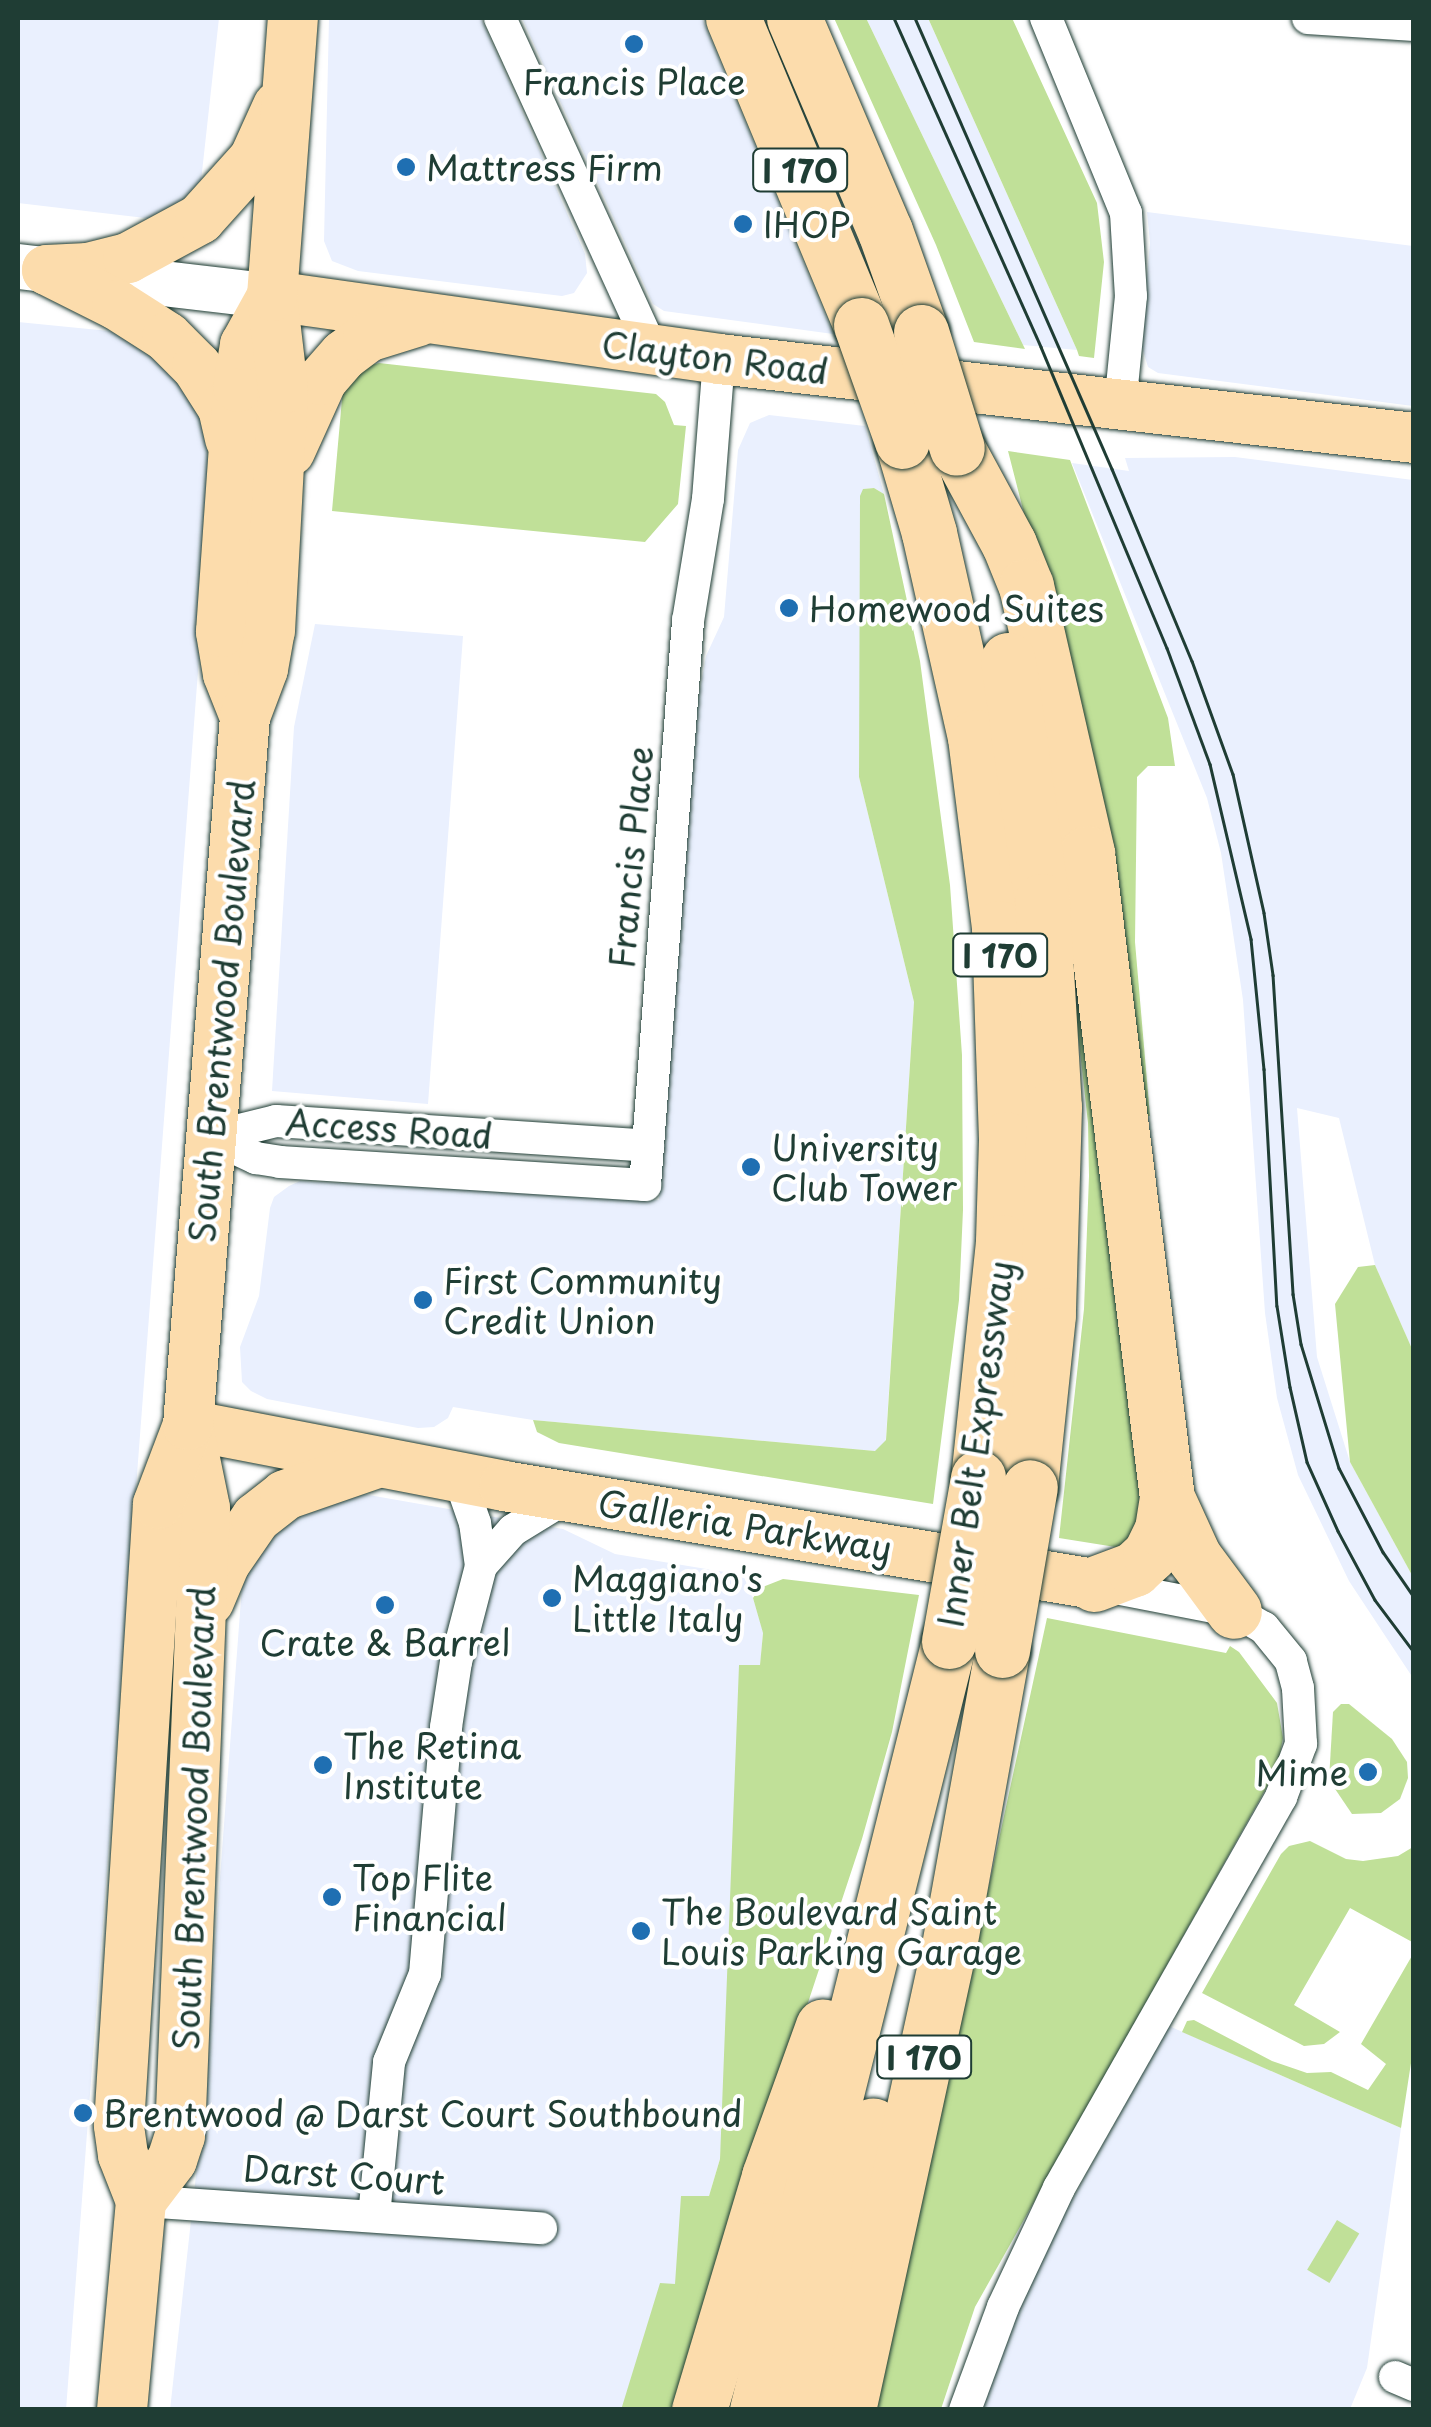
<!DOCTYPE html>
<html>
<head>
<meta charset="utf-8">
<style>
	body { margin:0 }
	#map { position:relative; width:1431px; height:2427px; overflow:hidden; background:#fff; font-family:"Playpen Sans",sans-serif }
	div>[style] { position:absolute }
	.built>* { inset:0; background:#eaf0fe }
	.green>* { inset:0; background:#c0e098; transform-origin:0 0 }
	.roads { filter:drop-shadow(0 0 2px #1f3d34) drop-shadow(0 0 2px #1f3d34) }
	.minor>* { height:32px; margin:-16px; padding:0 16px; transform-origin:16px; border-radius:16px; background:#fff }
	.secondary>* { height:45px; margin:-22.5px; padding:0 22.5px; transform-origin:22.5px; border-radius:22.5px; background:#fff }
	.primary>* { height:50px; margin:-25px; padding:0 25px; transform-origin:25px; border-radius:25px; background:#fcdcac }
	.motorway>* { height:55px; margin:-27.5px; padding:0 27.5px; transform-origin:27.5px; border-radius:27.5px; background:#fcdcac }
	.tram>* { height:2.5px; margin:-1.25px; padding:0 1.25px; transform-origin:1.25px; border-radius:1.25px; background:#1f3d34 }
	.bridges { filter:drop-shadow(0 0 2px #1f3d34) drop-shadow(0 0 2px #1f3d34) }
	.motorway-bridge>* { height:55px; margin:-27.5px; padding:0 27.5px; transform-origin:27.5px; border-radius:27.5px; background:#fcdcac }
	.dots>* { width:28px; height:28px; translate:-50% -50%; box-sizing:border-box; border:5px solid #fff; border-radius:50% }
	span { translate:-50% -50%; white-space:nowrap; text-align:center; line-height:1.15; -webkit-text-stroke:8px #fff; paint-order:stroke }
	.shield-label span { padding:2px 8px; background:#fff; border:2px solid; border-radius:8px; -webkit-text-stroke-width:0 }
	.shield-label { font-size:32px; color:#1f3d34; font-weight:700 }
	.poi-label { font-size:35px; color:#1f3d34 }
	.left { translate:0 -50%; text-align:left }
	.right { translate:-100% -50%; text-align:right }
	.street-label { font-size:35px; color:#1f3d34 }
	.frame { position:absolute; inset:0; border:20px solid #1f3d34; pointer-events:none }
</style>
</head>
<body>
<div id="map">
	<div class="built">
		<div style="clip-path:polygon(18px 18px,219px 18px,200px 190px,162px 220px,18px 203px)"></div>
		<div style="clip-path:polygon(329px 18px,481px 18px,585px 254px,587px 273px,574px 293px,562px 296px,358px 271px,332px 261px,324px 241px)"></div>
		<div style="clip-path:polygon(522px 18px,702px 18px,833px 334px,664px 311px,653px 304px)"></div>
		<div style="clip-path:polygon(866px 18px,928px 18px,1077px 350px,1023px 345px)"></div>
		<div style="clip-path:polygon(1147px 212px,1413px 246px,1413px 406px,1158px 373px,1148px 367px,1141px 344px,1150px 243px)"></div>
		<div style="clip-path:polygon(18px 322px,109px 331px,137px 342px,191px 394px,205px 431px,211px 500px,66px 2410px,18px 2409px)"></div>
		<div style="clip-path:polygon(769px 415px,865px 426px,884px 494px,874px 488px,863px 489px,859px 777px,914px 1002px,885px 1452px,533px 1420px,453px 1407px,448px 1418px,434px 1427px,418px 1428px,267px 1399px,251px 1391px,242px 1382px,240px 1347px,259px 1296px,270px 1208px,274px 1197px,289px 1186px,300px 1181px,659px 1200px,681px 798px,706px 656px,724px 617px,738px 450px,750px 423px)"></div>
		<div style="clip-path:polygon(1235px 457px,1413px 480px,1413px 1351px,1375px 1265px,1339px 1118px,1297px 1108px,1317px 1357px,1350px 1462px,1413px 1577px,1413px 1678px,1349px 1581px,1298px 1475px,1277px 1398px,1265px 1313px,1243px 1000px,1221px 853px,1207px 798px,1072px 463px,1129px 471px,1125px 458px)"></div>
		<div style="clip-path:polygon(315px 624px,463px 636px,428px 1104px,272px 1091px,294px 727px)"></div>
		<div style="clip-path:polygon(363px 1494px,563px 1529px,615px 1554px,743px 1575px,753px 1598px,763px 1632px,720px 2159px,646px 2409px,170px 2410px,201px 2130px,242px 1586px,249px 1556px,277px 1522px)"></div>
		<div style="clip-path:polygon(1169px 2026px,1401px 2128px,1367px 2368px,1350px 2409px,982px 2410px,1007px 2337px,1044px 2250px)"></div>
	</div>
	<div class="green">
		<div style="clip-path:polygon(834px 18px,866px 18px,1025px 349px,974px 342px,936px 245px)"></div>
		<div style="clip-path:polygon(928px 18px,1012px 18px,1097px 203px,1104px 262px,1094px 358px,1079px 356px,1077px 350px)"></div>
		<div style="clip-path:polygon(379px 363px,656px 394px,665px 402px,674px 425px,686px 426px,678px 504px,645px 542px,332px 511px,343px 388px,364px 367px)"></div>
		<div style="clip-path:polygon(1008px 451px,1070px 460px,1168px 718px,1175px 766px,1148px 766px,1137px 777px,1135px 942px,1150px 1116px,1141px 1116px,1038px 568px)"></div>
		<div style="clip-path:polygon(874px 488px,884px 494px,920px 661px,950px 885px,962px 1055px,963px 1210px,959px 1300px,933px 1504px,559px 1443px,537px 1432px,533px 1420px,875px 1451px,886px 1440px,914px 1002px,859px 777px,860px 496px,863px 489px)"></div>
		<div style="clip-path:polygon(1089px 1005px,1149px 1508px,1128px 1549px,1059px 1538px,1084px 1309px,1089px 1176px,1088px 1123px,1075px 1006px)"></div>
		<div style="clip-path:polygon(1375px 1265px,1413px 1351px,1413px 1577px,1350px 1462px,1335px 1304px,1358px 1267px)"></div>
		<div style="clip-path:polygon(783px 1579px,919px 1595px,892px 1732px,862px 1839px,674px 2409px,621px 2410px,660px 2283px,675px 2284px,681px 2196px,709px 2196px,720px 2159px,739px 1665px,760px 1665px,763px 1633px,753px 1598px,760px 1588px)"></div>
		<div style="clip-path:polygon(1047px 1618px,1226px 1653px,1230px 1646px,1239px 1652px,1277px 1703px,1283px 1738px,1277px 1769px,975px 2307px,941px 2409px,875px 2410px)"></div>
		<div style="clip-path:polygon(1341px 1704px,1349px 1704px,1392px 1739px,1407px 1762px,1408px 1778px,1400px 1799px,1381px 1813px,1352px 1814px,1329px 1780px,1333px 1712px)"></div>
		<div style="clip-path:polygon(1310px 1841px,1346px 1859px,1363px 1861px,1398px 1856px,1413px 1847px,1414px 1943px,1350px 1908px,1294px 2005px,1340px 2032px,1324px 2044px,1304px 2046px,1202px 1993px,1281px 1854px,1289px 1846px)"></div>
		<div style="clip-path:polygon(1413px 1954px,1413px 2050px,1401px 2128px,1182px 2032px,1187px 2021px,1194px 2020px,1272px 2061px,1307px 2073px,1331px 2072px,1368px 2090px,1386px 2064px,1361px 2044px)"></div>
		<div style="left:1337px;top:2220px;width:26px;height:58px;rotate:31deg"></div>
	</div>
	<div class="roads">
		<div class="minor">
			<div style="left:500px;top:18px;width:365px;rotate:65.4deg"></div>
			<div style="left:1046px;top:18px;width:211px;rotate:67.7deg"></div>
			<div style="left:1126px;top:213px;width:83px;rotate:86.6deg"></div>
			<div style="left:1131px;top:296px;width:111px;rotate:95.7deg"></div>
			<div style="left:1308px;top:18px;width:106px;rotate:3.8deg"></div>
			<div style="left:211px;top:1137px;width:50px;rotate:25deg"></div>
			<div style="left:256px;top:1158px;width:24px;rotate:9deg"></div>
			<div style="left:280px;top:1162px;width:366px;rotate:3.6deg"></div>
			<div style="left:645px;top:1185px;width:566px;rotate:-85.64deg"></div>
			<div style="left:688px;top:621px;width:124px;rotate:-80.7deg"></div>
			<div style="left:708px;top:499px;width:140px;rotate:-85.5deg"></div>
			<div style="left:211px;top:1137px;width:67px;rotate:-13.8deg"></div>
			<div style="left:276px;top:1121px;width:373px;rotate:3.8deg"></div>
			<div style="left:481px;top:1566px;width:48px;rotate:-48.4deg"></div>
			<div style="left:513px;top:1530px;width:63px;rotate:-31.4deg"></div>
			<div style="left:141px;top:2201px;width:401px;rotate:3.9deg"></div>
			<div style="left:374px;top:2216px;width:155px;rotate:-84.4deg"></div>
			<div style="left:389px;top:2062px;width:95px;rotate:-67.8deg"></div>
			<div style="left:425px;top:1974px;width:248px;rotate:-85.1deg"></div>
			<div style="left:446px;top:1727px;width:66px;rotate:-81.3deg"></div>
			<div style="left:456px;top:1662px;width:99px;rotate:-75.4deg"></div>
			<div style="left:481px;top:1566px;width:43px;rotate:-97.9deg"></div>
			<div style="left:475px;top:1523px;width:49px;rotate:-109.2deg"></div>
			<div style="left:1395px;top:2377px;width:21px;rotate:23deg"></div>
			<div style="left:965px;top:2410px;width:110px;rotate:-69.7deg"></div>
			<div style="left:1003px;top:2307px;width:132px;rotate:-64.8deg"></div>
			<div style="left:1059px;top:2188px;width:450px;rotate:-60.4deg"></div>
			<div style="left:1281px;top:1797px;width:57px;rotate:-69.3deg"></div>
			<div style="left:1301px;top:1744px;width:56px;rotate:-93.1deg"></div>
			<div style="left:1298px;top:1688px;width:28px;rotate:-105deg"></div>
			<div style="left:1291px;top:1661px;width:43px;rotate:-129.3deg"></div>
			<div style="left:1264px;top:1628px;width:34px;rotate:-150deg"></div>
			<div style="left:1234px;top:1611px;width:131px;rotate:-169deg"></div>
		</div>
		<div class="secondary">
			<div style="left:18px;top:266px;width:256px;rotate:6.7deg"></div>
		</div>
		<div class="primary">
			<div style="left:47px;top:270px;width:41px;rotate:-2.8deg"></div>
			<div style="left:88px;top:268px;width:41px;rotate:-14deg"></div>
			<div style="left:128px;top:258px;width:82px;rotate:-28.4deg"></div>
			<div style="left:200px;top:219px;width:81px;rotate:-48deg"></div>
			<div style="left:254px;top:159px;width:58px;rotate:-65.6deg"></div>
			<div style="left:47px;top:270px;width:78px;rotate:26.6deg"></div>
			<div style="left:117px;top:305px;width:59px;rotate:32.6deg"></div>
			<div style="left:167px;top:337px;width:42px;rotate:45deg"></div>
			<div style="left:197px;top:367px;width:49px;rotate:57.6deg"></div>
			<div style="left:223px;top:408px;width:32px;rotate:77deg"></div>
			<div style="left:272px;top:296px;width:451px;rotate:8deg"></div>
			<div style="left:719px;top:359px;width:699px;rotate:6.48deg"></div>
			<div style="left:290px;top:451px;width:78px;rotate:-65.7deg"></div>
			<div style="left:322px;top:380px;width:33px;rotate:-49deg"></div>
			<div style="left:344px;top:355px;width:30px;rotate:-37deg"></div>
			<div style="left:368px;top:337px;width:53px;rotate:-17.4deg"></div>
			<div style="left:245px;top:717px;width:46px;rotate:-111.6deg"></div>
			<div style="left:228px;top:674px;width:43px;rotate:-99.5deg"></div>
			<div style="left:221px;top:632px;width:246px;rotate:-86deg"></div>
			<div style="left:238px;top:387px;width:43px;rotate:-80.5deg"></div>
			<div style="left:245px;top:345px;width:56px;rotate:-61.1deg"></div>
			<div style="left:188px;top:1425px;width:322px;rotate:10.9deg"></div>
			<div style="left:504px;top:1486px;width:598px;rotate:9.43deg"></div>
			<div style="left:209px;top:1601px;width:41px;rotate:-67.2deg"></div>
			<div style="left:225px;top:1563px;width:55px;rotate:-55.4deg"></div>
			<div style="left:256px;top:1518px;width:37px;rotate:-38deg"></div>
			<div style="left:285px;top:1495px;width:97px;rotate:-19.2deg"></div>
			<div style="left:141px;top:2201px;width:51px;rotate:-52.9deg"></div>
			<div style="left:172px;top:2160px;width:25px;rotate:-72deg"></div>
			<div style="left:180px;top:2136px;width:628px;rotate:-87.72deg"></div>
			<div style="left:205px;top:1508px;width:85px;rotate:-101.6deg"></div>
			<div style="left:122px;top:2410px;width:210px;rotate:-84.8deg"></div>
			<div style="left:141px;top:2201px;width:49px;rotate:-111.4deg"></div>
			<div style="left:123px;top:2155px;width:30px;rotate:-98deg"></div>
			<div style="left:119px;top:2125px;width:622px;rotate:-86.41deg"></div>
			<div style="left:158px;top:1504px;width:85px;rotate:-69.2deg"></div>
			<div style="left:188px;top:1425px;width:710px;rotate:-85.4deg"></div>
			<div style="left:245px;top:717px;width:51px;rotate:-69.4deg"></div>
			<div style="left:263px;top:669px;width:39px;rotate:-80deg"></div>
			<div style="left:270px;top:631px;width:242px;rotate:-86.9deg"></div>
			<div style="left:283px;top:389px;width:94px;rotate:-96.7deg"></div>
			<div style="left:272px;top:296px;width:279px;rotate:-85.7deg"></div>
		</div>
		<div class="motorway">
			<div style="left:733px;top:18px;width:333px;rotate:67.4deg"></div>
			<div style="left:794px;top:18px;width:232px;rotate:66.9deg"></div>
			<div style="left:885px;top:231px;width:107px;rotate:70.4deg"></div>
			<div style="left:902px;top:441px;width:96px;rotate:73.6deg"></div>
			<div style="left:929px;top:533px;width:209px;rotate:77.3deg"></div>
			<div style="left:975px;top:737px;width:193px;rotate:82.8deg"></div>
			<div style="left:999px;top:928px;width:211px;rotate:88.1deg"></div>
			<div style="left:1006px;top:1139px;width:103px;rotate:91.7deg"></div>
			<div style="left:1003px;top:1242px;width:237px;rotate:96deg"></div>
			<div style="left:957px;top:448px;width:109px;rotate:61.6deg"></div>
			<div style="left:1009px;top:544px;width:45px;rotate:68deg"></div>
			<div style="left:1026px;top:586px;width:274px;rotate:77.1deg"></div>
			<div style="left:1087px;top:853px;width:650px;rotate:82.93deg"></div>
			<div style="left:1167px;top:1498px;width:65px;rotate:65.4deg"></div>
			<div style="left:1194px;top:1557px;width:67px;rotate:53.5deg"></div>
			<div style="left:1008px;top:660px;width:243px;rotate:82deg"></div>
			<div style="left:1042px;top:901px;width:206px;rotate:86.7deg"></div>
			<div style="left:1054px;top:1107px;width:208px;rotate:91.7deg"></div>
			<div style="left:1048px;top:1315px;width:173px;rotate:96deg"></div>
			<div style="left:1094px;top:1584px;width:43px;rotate:-20.6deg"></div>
			<div style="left:1134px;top:1569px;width:22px;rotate:-43deg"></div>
			<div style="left:1150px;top:1554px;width:28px;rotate:-64deg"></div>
			<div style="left:1162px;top:1529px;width:31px;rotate:-81deg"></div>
			<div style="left:699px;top:2410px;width:244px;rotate:-73.3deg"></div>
			<div style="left:769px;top:2176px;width:159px;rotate:-70.2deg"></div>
			<div style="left:757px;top:2410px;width:793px;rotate:-75.98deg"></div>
			<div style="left:803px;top:2410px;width:293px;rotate:-76.2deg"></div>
			<div style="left:848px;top:2410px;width:475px;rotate:-77.7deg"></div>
			<div style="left:949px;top:1946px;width:301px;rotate:-79.8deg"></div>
		</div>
	</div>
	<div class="tram">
		<div style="left:894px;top:18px;width:360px;rotate:65.9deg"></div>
		<div style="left:1041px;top:347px;width:326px;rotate:67.3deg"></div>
		<div style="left:1167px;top:648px;width:124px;rotate:69.7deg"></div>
		<div style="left:1210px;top:764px;width:180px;rotate:76.8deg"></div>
		<div style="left:1251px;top:939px;width:131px;rotate:84.3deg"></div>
		<div style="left:1264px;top:1069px;width:237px;rotate:86.9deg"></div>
		<div style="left:1277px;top:1306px;width:82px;rotate:80.9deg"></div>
		<div style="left:1290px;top:1387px;width:77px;rotate:77.2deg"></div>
		<div style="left:1307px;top:1462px;width:76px;rotate:65.8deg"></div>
		<div style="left:1338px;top:1531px;width:78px;rotate:61.8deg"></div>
		<div style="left:1375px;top:1600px;width:65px;rotate:53.1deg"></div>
		<div style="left:915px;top:18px;width:492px;rotate:66.4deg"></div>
		<div style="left:1112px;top:469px;width:208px;rotate:67.4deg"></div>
		<div style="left:1192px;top:661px;width:120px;rotate:70.1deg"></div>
		<div style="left:1233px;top:774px;width:142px;rotate:77.4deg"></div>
		<div style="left:1264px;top:913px;width:63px;rotate:81.7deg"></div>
		<div style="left:1273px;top:975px;width:320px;rotate:86.4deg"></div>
		<div style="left:1293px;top:1294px;width:51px;rotate:80.9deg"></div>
		<div style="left:1301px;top:1344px;width:130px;rotate:73deg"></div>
		<div style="left:1339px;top:1468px;width:95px;rotate:62.4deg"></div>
		<div style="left:1383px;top:1552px;width:55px;rotate:55.4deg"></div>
	</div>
	<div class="bridges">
		<div class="motorway-bridge">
			<div style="left:861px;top:325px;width:123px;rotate:70.5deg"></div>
			<div style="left:921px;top:332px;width:121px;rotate:72.8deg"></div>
			<div style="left:949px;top:1641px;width:166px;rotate:-79.9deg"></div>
			<div style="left:1002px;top:1650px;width:165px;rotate:-80.3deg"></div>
		</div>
	</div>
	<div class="dots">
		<div style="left:634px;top:44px;background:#1f6fb2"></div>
		<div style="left:406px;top:167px;background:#1f6fb2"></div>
		<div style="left:743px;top:224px;background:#1f6fb2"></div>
		<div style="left:789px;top:608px;background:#1f6fb2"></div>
		<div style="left:751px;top:1167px;background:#1f6fb2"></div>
		<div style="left:423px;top:1300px;background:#1f6fb2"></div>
		<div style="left:552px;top:1598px;background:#1f6fb2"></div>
		<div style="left:385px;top:1605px;background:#1f6fb2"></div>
		<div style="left:323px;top:1765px;background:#1f6fb2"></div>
		<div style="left:1368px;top:1772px;background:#1f6fb2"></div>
		<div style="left:332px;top:1897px;background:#1f6fb2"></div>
		<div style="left:641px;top:1931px;background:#1f6fb2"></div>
		<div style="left:83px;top:2113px;background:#1f6fb2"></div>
	</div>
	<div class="shield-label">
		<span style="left:800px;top:170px">I 170</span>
		<span style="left:1000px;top:955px">I 170</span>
		<span style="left:924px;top:2057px">I 170</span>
	</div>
	<div class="poi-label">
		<span style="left:634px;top:81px">Francis Place</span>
		<span class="left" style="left:426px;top:167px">Mattress Firm</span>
		<span class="left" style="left:763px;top:224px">IHOP</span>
		<span class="left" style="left:809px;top:608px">Homewood Suites</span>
		<span class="left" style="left:771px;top:1167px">University<br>Club Tower</span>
		<span class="left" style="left:443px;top:1300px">First Community<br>Credit Union</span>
		<span class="left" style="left:572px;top:1598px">Maggiano's<br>Little Italy</span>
		<span style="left:385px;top:1642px">Crate &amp; Barrel</span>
		<span class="left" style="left:343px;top:1765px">The Retina<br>Institute</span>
		<span class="right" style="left:1348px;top:1772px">Mime</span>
		<span class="left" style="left:352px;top:1897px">Top Flite<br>Financial</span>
		<span class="left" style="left:661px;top:1931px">The Boulevard Saint<br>Louis Parking Garage</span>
		<span class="left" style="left:103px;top:2113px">Brentwood @ Darst Court Southbound</span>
	</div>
	<div class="street-label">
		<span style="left:715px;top:357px;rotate:7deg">Clayton Road</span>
		<span style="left:630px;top:857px;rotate:-85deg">Francis Place</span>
		<span style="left:221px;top:1011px;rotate:-85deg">South Brentwood Boulevard</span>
		<span style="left:389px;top:1128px;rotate:4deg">Access Road</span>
		<span style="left:975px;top:1444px;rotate:-82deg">Inner Belt Expressway</span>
		<span style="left:745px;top:1525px;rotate:9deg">Galleria Parkway</span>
		<span style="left:193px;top:1818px;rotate:-88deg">South Brentwood Boulevard</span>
		<span style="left:344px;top:2174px;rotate:4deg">Darst Court</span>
	</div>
	<div class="frame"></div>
</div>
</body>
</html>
